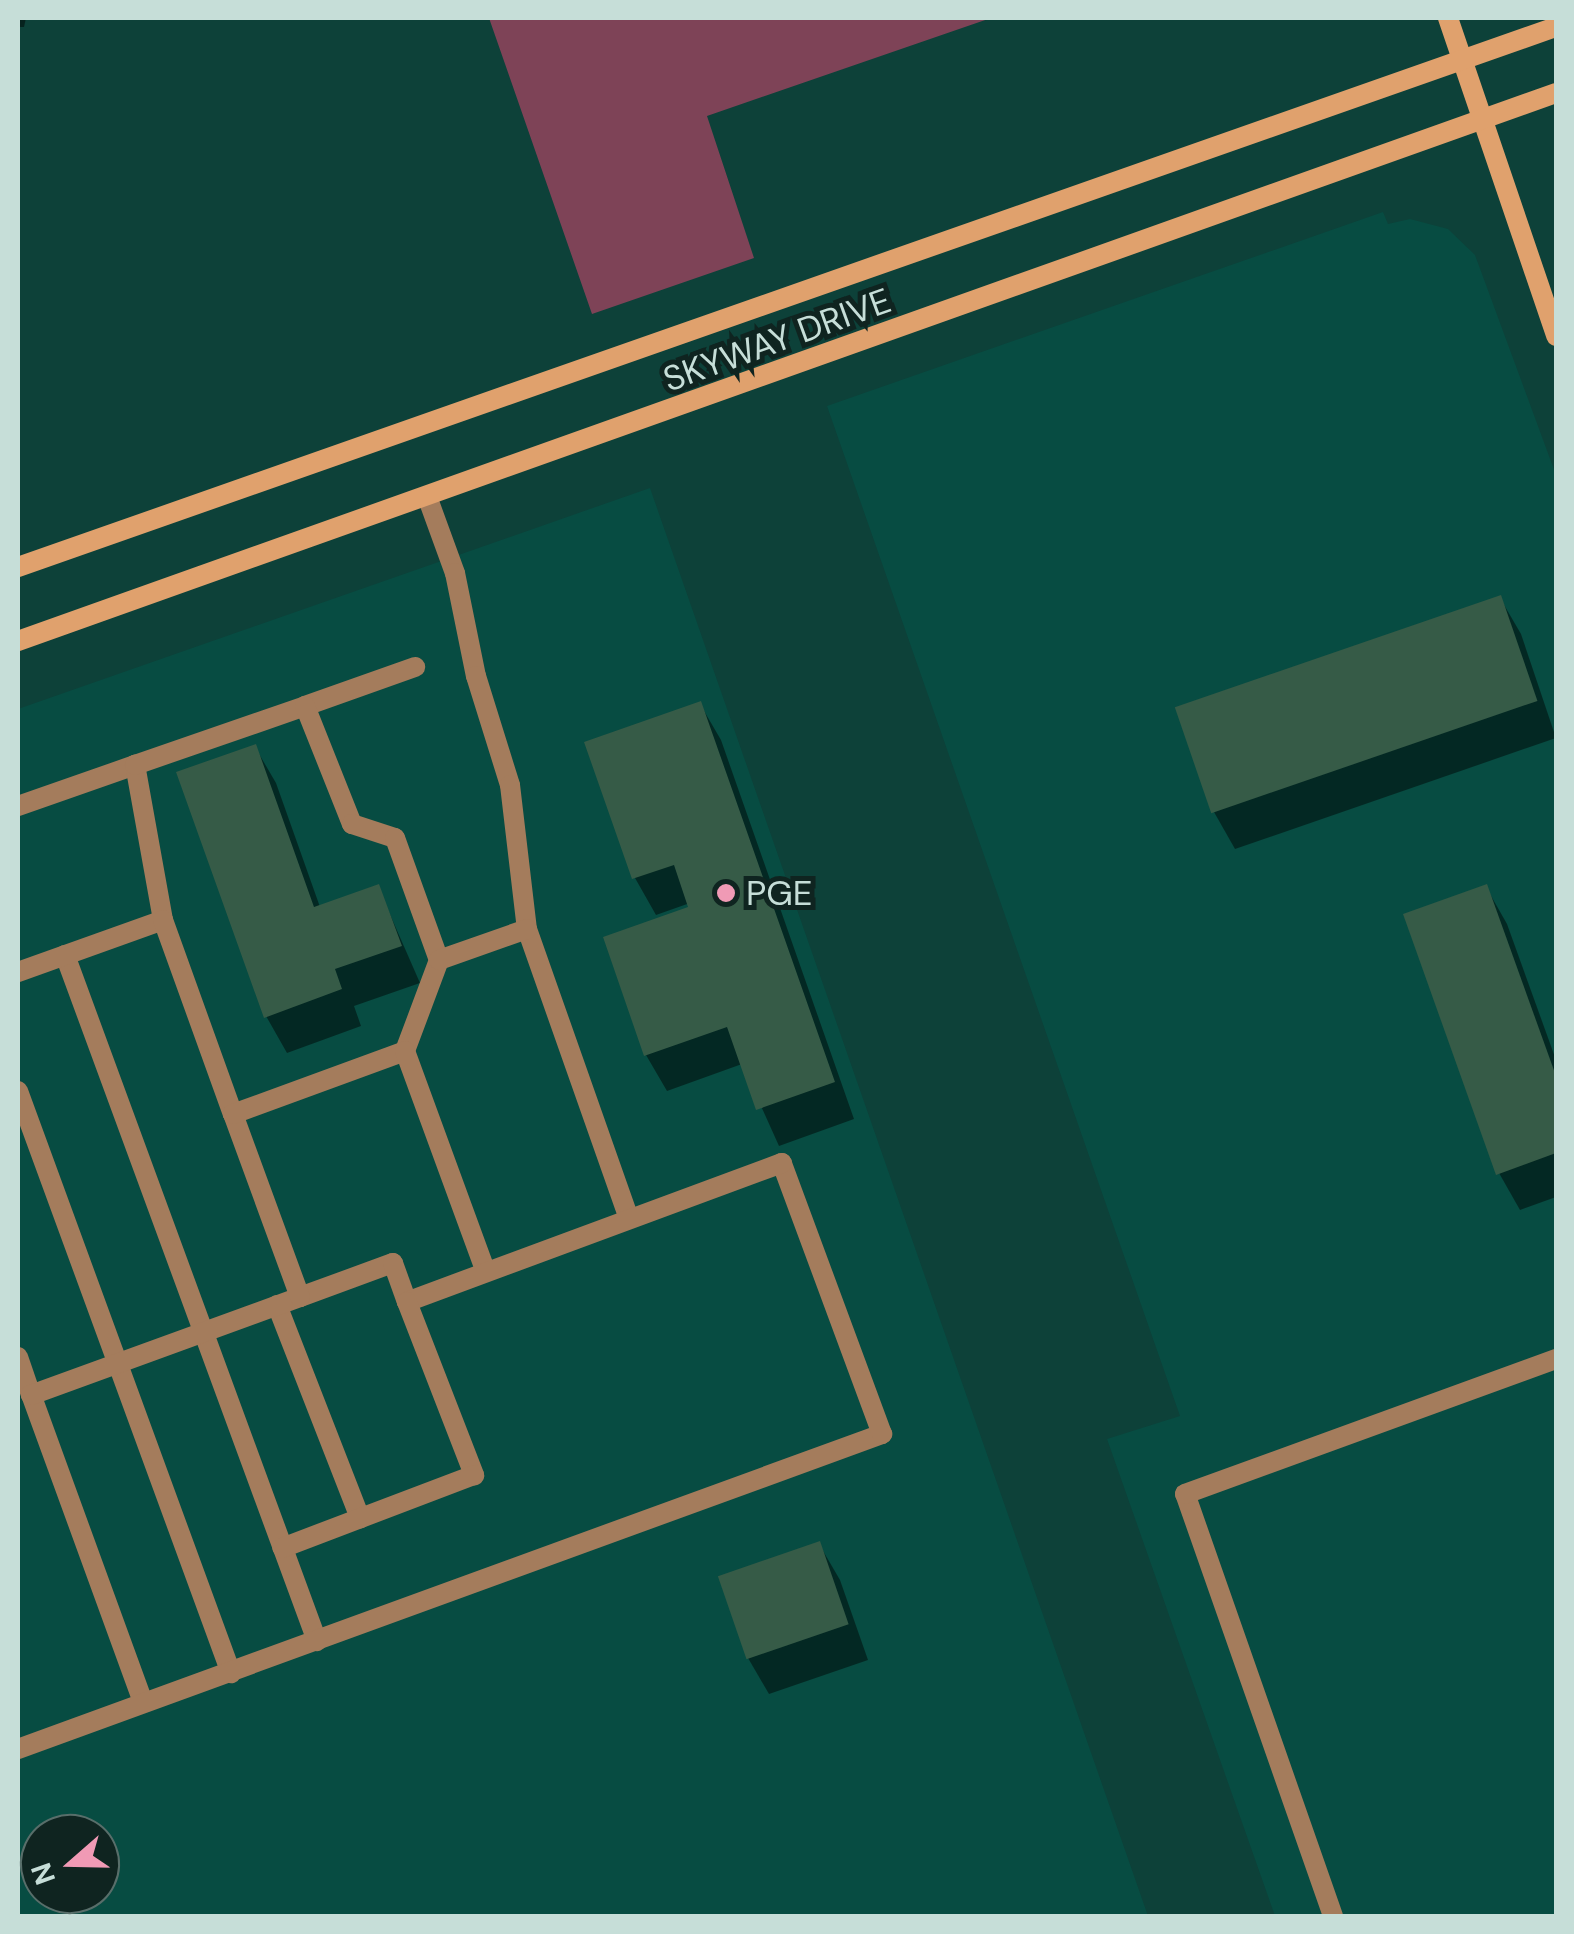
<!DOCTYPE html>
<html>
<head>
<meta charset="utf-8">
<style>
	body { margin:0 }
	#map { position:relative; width:1574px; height:1934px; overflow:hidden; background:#0d4139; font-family:"DM Sans",sans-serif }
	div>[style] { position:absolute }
	.built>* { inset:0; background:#074c42 }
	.green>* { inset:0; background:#7e4357 }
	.shadow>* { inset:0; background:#0007 }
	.building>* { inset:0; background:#365b47; transform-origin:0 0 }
	.lane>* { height:20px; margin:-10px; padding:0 10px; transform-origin:10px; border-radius:10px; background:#a47c5c }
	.secondary>* { height:20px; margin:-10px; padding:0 10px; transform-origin:10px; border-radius:10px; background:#e0a16d }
	.dots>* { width:28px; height:28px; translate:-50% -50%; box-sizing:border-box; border:5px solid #0f2420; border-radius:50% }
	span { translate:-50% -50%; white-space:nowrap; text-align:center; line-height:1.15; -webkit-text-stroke:10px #0f2420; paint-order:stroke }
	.street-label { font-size:35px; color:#c6ded8 }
	.poi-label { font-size:35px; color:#c6ded8 }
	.left { translate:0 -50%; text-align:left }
	.frame { position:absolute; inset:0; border:20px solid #c6ded8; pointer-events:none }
	.north { position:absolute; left:20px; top:1814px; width:100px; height:100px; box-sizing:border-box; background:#0f2420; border:2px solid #586e6a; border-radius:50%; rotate:250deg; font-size:28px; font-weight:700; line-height:40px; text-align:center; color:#c6ded8 }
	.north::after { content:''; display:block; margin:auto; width:35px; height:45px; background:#f09ab5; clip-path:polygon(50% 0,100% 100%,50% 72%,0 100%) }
</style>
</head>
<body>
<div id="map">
	<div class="built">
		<div style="clip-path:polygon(1383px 212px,1388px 224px,1410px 219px,1448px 229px,1475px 255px,1556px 475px,1556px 1916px,1275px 1916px,1107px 1439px,1180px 1416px,827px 406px)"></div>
		<div style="clip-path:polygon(evenodd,650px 488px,1148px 1916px,18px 1916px,18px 709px,650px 488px,40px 1834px,100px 1834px,100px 1894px,40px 1894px,40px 1834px)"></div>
	</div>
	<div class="green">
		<div style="clip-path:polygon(489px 18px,991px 18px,707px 116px,754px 258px,592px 314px)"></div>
	</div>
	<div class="shadow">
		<div style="clip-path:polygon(18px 18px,26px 18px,24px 27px,18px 27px)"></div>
		<div style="clip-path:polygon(1500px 598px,1521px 634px,1556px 738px,1235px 849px,1214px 812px,1178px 709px)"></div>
		<div style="clip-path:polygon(700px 704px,721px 740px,854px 1119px,779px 1146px,742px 1064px,667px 1091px,646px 1055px,692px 908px,690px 903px,656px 915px,635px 878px,588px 743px)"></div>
		<div style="clip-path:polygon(255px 747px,276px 783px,320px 907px,378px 887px,420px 983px,354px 1006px,361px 1026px,287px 1053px,266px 1016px)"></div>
		<div style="clip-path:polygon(1486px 887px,1507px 924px,1556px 1060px,1556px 1197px,1520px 1210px,1499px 1173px)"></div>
		<div style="clip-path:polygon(819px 1544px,840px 1580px,868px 1660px,769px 1694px,748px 1658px)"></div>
	</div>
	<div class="building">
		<div style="left:1501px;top:595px;width:112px;height:345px;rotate:71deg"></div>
		<div style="clip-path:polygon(701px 701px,835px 1082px,756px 1110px,727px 1027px,644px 1056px,603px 937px,688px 907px,674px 865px,632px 879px,584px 742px)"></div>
		<div style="clip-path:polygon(256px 744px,314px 907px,379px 884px,402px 946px,335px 969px,342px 989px,264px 1018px,176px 772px)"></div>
		<div style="clip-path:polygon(1487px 884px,1556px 1076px,1556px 1153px,1496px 1175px,1403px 914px)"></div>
		<div style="left:820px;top:1541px;width:88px;height:108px;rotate:71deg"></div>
	</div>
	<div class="lane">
		<div style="left:428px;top:499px;width:79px;rotate:70deg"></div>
		<div style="left:455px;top:573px;width:105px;rotate:78.5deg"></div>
		<div style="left:476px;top:676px;width:114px;rotate:72.7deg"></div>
		<div style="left:510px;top:785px;width:145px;rotate:83.3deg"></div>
		<div style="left:527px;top:929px;width:307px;rotate:70.6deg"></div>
		<div style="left:305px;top:706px;width:117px;rotate:-19.5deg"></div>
		<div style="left:18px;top:806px;width:124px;rotate:-19.3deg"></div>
		<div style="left:163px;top:920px;width:158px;rotate:-100.2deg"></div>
		<div style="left:135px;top:765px;width:180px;rotate:-19.1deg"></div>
		<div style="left:305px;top:706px;width:127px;rotate:68.3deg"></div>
		<div style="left:352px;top:824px;width:45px;rotate:18deg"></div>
		<div style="left:395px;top:838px;width:130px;rotate:70.2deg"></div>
		<div style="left:439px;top:960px;width:97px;rotate:110.5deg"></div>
		<div style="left:65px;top:955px;width:731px;rotate:69.83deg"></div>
		<div style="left:439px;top:960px;width:93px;rotate:-19.4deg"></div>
		<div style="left:18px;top:972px;width:154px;rotate:-19.7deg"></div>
		<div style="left:163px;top:920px;width:206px;rotate:70.2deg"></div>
		<div style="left:18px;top:1091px;width:620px;rotate:69.9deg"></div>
		<div style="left:300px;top:1297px;width:99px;rotate:-20.1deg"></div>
		<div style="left:393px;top:1263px;width:41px;rotate:70.3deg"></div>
		<div style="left:277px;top:1305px;width:229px;rotate:68.7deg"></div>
		<div style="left:18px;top:1357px;width:40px;rotate:71.1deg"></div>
		<div style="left:143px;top:1702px;width:327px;rotate:-110deg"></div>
		<div style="left:31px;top:1395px;width:286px;rotate:-20deg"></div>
		<div style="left:300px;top:1297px;width:195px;rotate:-110.1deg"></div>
		<div style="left:233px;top:1114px;width:183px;rotate:-20.1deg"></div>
		<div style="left:405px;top:1051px;width:235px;rotate:69.9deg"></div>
		<div style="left:18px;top:1749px;width:920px;rotate:-20.03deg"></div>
		<div style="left:882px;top:1434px;width:289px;rotate:-110.3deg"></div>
		<div style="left:782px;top:1163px;width:400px;rotate:159.7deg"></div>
		<div style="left:407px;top:1302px;width:186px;rotate:68.8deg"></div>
		<div style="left:474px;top:1475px;width:205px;rotate:159.2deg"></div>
		<div style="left:1333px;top:1916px;width:447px;rotate:-109.3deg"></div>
		<div style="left:1185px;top:1494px;width:395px;rotate:-20deg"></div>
	</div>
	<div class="secondary">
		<div style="left:1448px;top:18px;width:336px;rotate:71.2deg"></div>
		<div style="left:18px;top:567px;width:1630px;rotate:-19.35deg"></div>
		<div style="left:18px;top:641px;width:1633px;rotate:-19.61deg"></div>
	</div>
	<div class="dots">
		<div style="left:726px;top:893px;background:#f09ab5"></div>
	</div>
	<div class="street-label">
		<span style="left:777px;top:340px;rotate:-20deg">SKYWAY DRIVE</span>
	</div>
	<div class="poi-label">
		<span class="left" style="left:746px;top:893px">PGE</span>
	</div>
	<div class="frame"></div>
	<div class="north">N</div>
</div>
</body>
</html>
